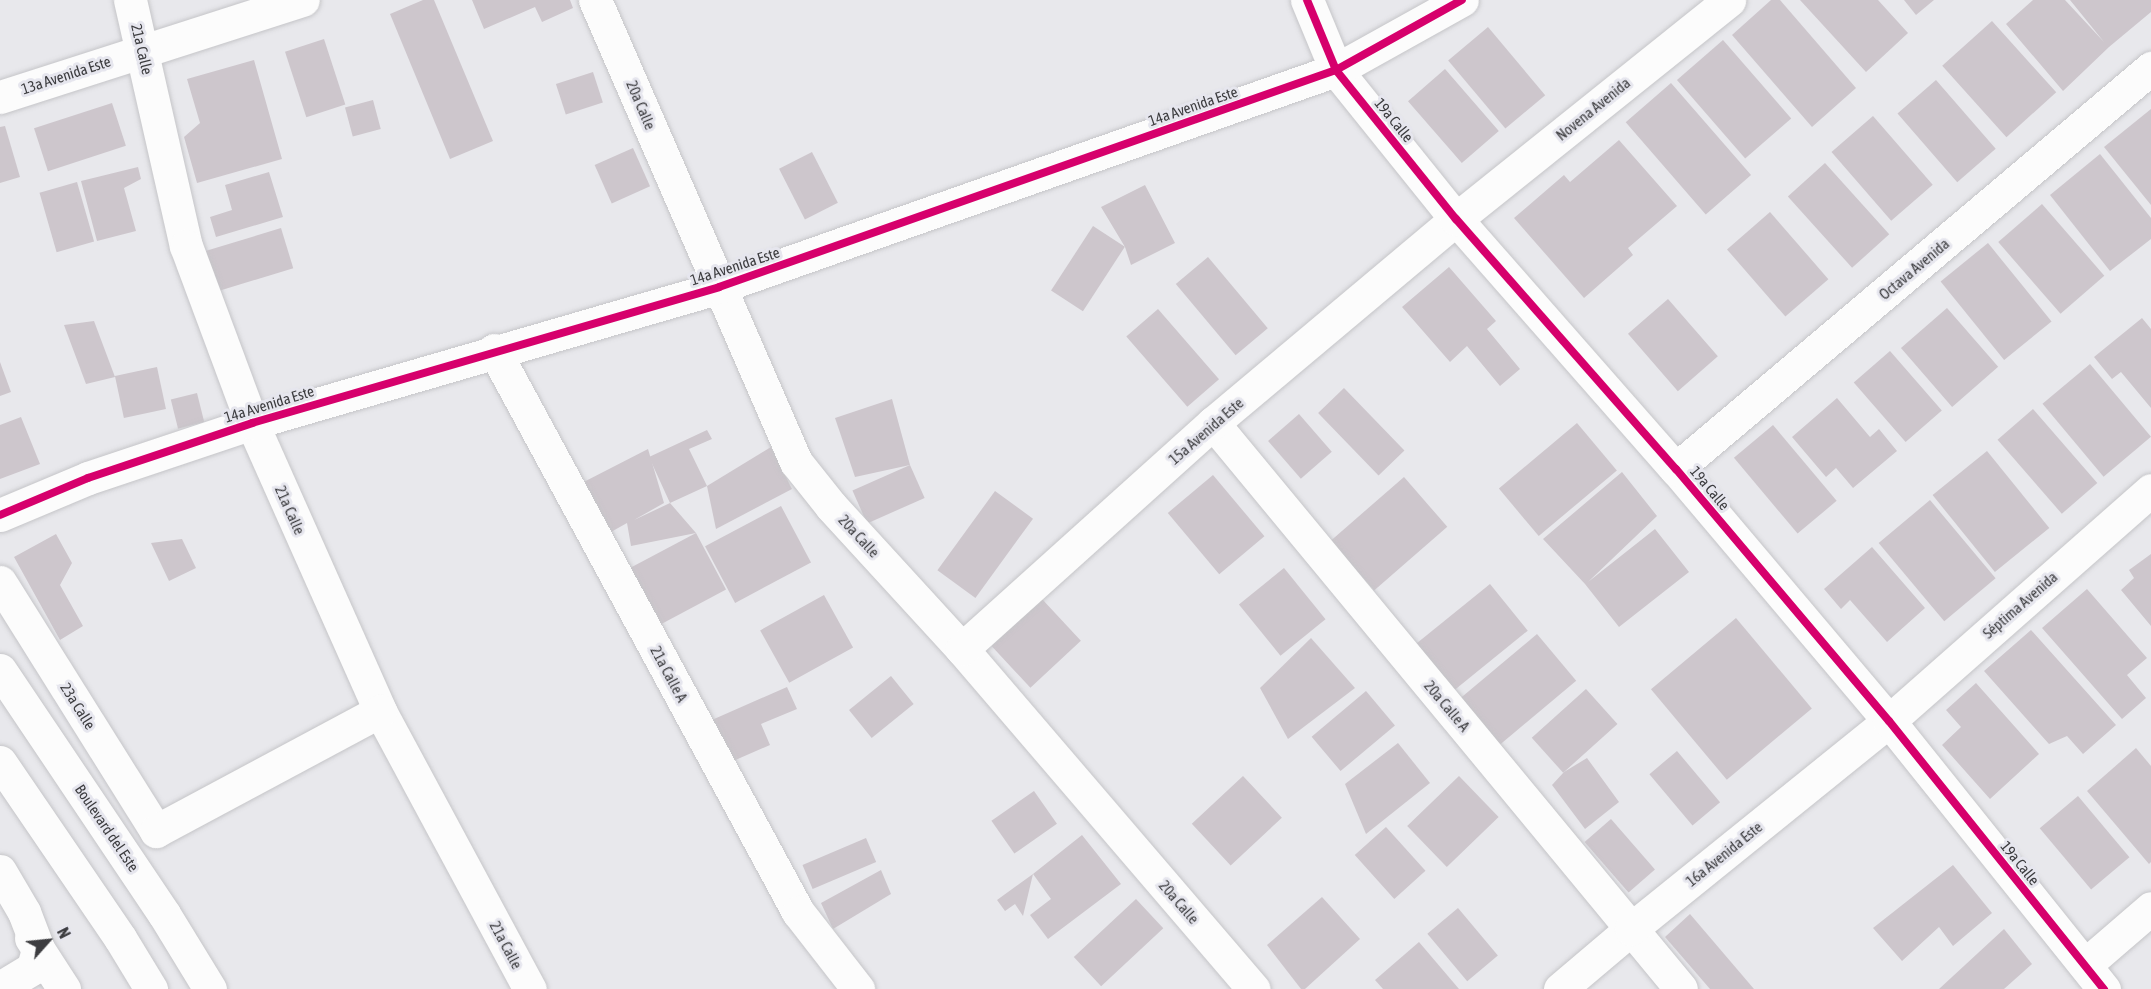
<!DOCTYPE html>
<html>
<head>
<meta charset="utf-8">
<style>
	body { margin:0 }
	#map { position:relative; width:2151px; height:989px; overflow:hidden; background:#e8e8ec; font-family:"Asap Condensed",sans-serif }
	div>[style] { position:absolute }
	.building>* { inset:0; background:#cdc6cc; transform-origin:0 0 }
	.roads { filter:drop-shadow(0 0 2px #c5c5c8) drop-shadow(0 0 2px #c5c5c8) }
	.street>* { height:33px; margin:-16.5px; padding:0 16.5px; transform-origin:16.5px; border-radius:16.5px; background:#fcfcfc }
	.secondary>* { height:33px; margin:-16.5px; padding:0 16.5px; transform-origin:16.5px; border-radius:16.5px; background:#fcfcfc }
	.cycleway>* { height:8px; margin:-4px; padding:0 4px; transform-origin:4px; border-radius:4px; background:#d6006c }
	span { translate:-50% -50%; white-space:nowrap; text-align:center; line-height:1.15; -webkit-text-stroke:6px #e6e6ee; paint-order:stroke }
	.street-label { font-size:15px; color:#3c3c3f }
	.north { position:absolute; left:18px; top:911px; width:60px; height:60px; -webkit-text-stroke:4px #e6e6ee; paint-order:stroke; rotate:63deg; font-size:16px; font-weight:700; line-height:24px; text-align:center; color:#3c3c3f }
	.north::after { content:''; display:block; margin:auto; width:21px; height:27px; background:#3c3c3f; clip-path:polygon(50% 0,100% 100%,50% 72%,0 100%) }
</style>
</head>
<body>
<div id="map">
	<div class="building">
		<div style="clip-path:polygon(423px 0,434px 0,493px 141px,450px 159px,390px 14px)"></div>
		<div style="clip-path:polygon(472px 0,570px 0,573px 8px,542px 22px,535px 7px,484px 29px)"></div>
		<div style="clip-path:polygon(1771px 0,1780px 0,1856px 88px,1812px 127px,1732px 35px)"></div>
		<div style="clip-path:polygon(1800px 0,1878px 0,1908px 33px,1866px 72px)"></div>
		<div style="clip-path:polygon(1904px 0,1934px 0,1916px 15px)"></div>
		<div style="clip-path:polygon(2033px 0,2065px 0,2104px 42px,2070px 0,2151px 0,2151px 12px,2109px 47px,2063px 91px,2006px 24px)"></div>
		<div style="left:1992px;top:21px;width:96px;height:67px;rotate:48deg"></div>
		<div style="left:1488px;top:27px;width:89px;height:52px;rotate:50deg"></div>
		<div style="left:324px;top:39px;width:69px;height:41px;rotate:72deg"></div>
		<div style="left:1723px;top:40px;width:104px;height:61px;rotate:49deg"></div>
		<div style="clip-path:polygon(254px 60px,282px 159px,197px 183px,184px 137px,200px 123px,187px 79px)"></div>
		<div style="left:1445px;top:69px;width:82px;height:49px;rotate:49deg"></div>
		<div style="left:593px;top:72px;width:32px;height:39px;rotate:72deg"></div>
		<div style="left:1936px;top:80px;width:91px;height:51px;rotate:49deg"></div>
		<div style="left:1671px;top:83px;width:122px;height:60px;rotate:49deg"></div>
		<div style="left:373px;top:100px;width:30px;height:29px;rotate:75deg"></div>
		<div style="left:112px;top:103px;width:45px;height:82px;rotate:72deg"></div>
		<div style="clip-path:polygon(2151px 109px,2151px 205px,2104px 147px)"></div>
		<div style="left:1873px;top:116px;width:91px;height:55px;rotate:49deg"></div>
		<div style="clip-path:polygon(5px 126px,20px 177px,0 183px,0 127px)"></div>
		<div style="clip-path:polygon(1619px 140px,1677px 206px,1628px 248px,1633px 255px,1584px 298px,1514px 218px,1564px 175px,1570px 182px)"></div>
		<div style="left:633px;top:148px;width:42px;height:42px;rotate:66deg"></div>
		<div style="left:812px;top:152px;width:57px;height:37px;rotate:63deg"></div>
		<div style="clip-path:polygon(2100px 154px,2151px 218px,2151px 239px,2110px 271px,2050px 195px)"></div>
		<div style="left:1825px;top:163px;width:96px;height:50px;rotate:48deg"></div>
		<div style="clip-path:polygon(138px 167px,141px 179px,124px 188px,136px 231px,97px 241px,81px 181px)"></div>
		<div style="clip-path:polygon(269px 172px,283px 217px,216px 237px,210px 217px,232px 210px,225px 185px)"></div>
		<div style="left:77px;top:182px;width:62px;height:39px;rotate:74deg"></div>
		<div style="clip-path:polygon(1145px 185px,1175px 243px,1131px 265px,1125px 247px,1101px 207px)"></div>
		<div style="left:2042px;top:204px;width:95px;height:58px;rotate:49deg"></div>
		<div style="left:1770px;top:212px;width:89px;height:57px;rotate:49deg"></div>
		<div style="left:1093px;top:226px;width:38px;height:77px;rotate:33deg"></div>
		<div style="left:281px;top:228px;width:42px;height:85px;rotate:73deg"></div>
		<div style="left:1988px;top:243px;width:101px;height:61px;rotate:51deg"></div>
		<div style="left:1208px;top:257px;width:93px;height:42px;rotate:50deg"></div>
		<div style="clip-path:polygon(1449px 267px,1496px 321px,1487px 329px,1520px 369px,1500px 386px,1467px 346px,1450px 362px,1402px 307px)"></div>
		<div style="left:1668px;top:299px;width:76px;height:53px;rotate:49deg"></div>
		<div style="left:1947px;top:308px;width:78px;height:61px;rotate:49deg"></div>
		<div style="left:1158px;top:309px;width:93px;height:42px;rotate:49deg"></div>
		<div style="clip-path:polygon(2142px 318px,2151px 329px,2151px 408px,2121px 372px,2112px 379px,2094px 357px)"></div>
		<div style="clip-path:polygon(94px 321px,115px 377px,86px 384px,64px 325px)"></div>
		<div style="left:1890px;top:351px;width:79px;height:48px;rotate:49deg"></div>
		<div style="clip-path:polygon(0 362px,11px 392px,0 396px)"></div>
		<div style="left:2090px;top:364px;width:95px;height:62px;rotate:50deg"></div>
		<div style="left:157px;top:367px;width:43px;height:43px;rotate:78deg"></div>
		<div style="left:1344px;top:388px;width:87px;height:36px;rotate:46deg"></div>
		<div style="left:197px;top:393px;width:30px;height:27px;rotate:76deg"></div>
		<div style="clip-path:polygon(1837px 398px,1870px 437px,1879px 429px,1897px 451px,1853px 488px,1836px 468px,1826px 477px,1792px 437px)"></div>
		<div style="clip-path:polygon(892px 399px,910px 465px,855px 477px,835px 418px)"></div>
		<div style="left:2033px;top:409px;width:98px;height:47px;rotate:49deg"></div>
		<div style="left:1299px;top:414px;width:50px;height:41px;rotate:49deg"></div>
		<div style="clip-path:polygon(21px 417px,40px 464px,0 479px,0 425px)"></div>
		<div style="left:1577px;top:423px;width:62px;height:102px;rotate:50deg"></div>
		<div style="left:1773px;top:425px;width:99px;height:51px;rotate:50deg"></div>
		<div style="clip-path:polygon(707px 430px,712px 439px,689px 449px,707px 486px,670px 503px,649px 457px)"></div>
		<div style="clip-path:polygon(771px 447px,792px 489px,716px 529px,707px 486px)"></div>
		<div style="clip-path:polygon(648px 449px,664px 503px,634px 520px,670px 503px,696px 533px,631px 546px,627px 523px,602px 537px,572px 488px)"></div>
		<div style="left:1987px;top:451px;width:99px;height:70px;rotate:51deg"></div>
		<div style="left:910px;top:465px;width:36px;height:63px;rotate:66deg"></div>
		<div style="clip-path:polygon(1622px 472px,1657px 516px,1588px 582px,1655px 529px,1689px 572px,1619px 627px,1585px 584px,1543px 539px)"></div>
		<div style="left:1213px;top:475px;width:80px;height:59px;rotate:50deg"></div>
		<div style="left:1404px;top:477px;width:66px;height:97px;rotate:49deg"></div>
		<div style="left:995px;top:491px;width:47px;height:98px;rotate:36deg"></div>
		<div style="left:1930px;top:500px;width:102px;height:67px;rotate:50deg"></div>
		<div style="left:781px;top:506px;width:64px;height:86px;rotate:62deg"></div>
		<div style="left:696px;top:533px;width:64px;height:86px;rotate:62deg"></div>
		<div style="clip-path:polygon(56px 534px,72px 563px,60px 585px,83px 626px,60px 640px,14px 557px)"></div>
		<div style="clip-path:polygon(182px 539px,196px 568px,169px 581px,151px 543px)"></div>
		<div style="clip-path:polygon(1872px 547px,1925px 608px,1887px 642px,1850px 600px,1841px 609px,1824px 589px)"></div>
		<div style="clip-path:polygon(2151px 554px,2151px 626px,2121px 590px,2134px 578px,2129px 570px)"></div>
		<div style="left:1284px;top:568px;width:66px;height:58px;rotate:51deg"></div>
		<div style="left:1490px;top:584px;width:60px;height:95px;rotate:51deg"></div>
		<div style="clip-path:polygon(2087px 589px,2147px 658px,2127px 675px,2146px 698px,2122px 719px,2042px 628px)"></div>
		<div style="left:824px;top:595px;width:60px;height:73px;rotate:61deg"></div>
		<div style="left:1042px;top:599px;width:57px;height:69px;rotate:47deg"></div>
		<div style="left:1736px;top:618px;width:118px;height:111px;rotate:50deg"></div>
		<div style="clip-path:polygon(2031px 630px,2116px 725px,2083px 754px,2067px 736px,2049px 744px,1984px 671px)"></div>
		<div style="left:1537px;top:634px;width:61px;height:104px;rotate:50deg"></div>
		<div style="clip-path:polygon(1311px 638px,1355px 688px,1288px 739px,1260px 688px)"></div>
		<div style="left:891px;top:676px;width:36px;height:54px;rotate:51deg"></div>
		<div style="clip-path:polygon(1976px 683px,2039px 754px,1990px 799px,1942px 745px,1961px 727px,1946px 710px)"></div>
		<div style="clip-path:polygon(787px 687px,797px 709px,761px 724px,770px 745px,724px 765px,705px 723px)"></div>
		<div style="left:1586px;top:689px;width:47px;height:73px;rotate:48deg"></div>
		<div style="left:1366px;top:691px;width:45px;height:71px;rotate:50deg"></div>
		<div style="clip-path:polygon(1398px 743px,1430px 783px,1366px 834px,1345px 784px)"></div>
		<div style="clip-path:polygon(2136px 748px,2151px 766px,2151px 862px,2149px 864px,2087px 791px)"></div>
		<div style="left:1677px;top:751px;width:67px;height:36px;rotate:50deg"></div>
		<div style="clip-path:polygon(1587px 758px,1619px 802px,1585px 829px,1552px 785px,1564px 772px)"></div>
		<div style="left:1243px;top:776px;width:57px;height:70px;rotate:47deg"></div>
		<div style="left:1459px;top:776px;width:57px;height:72px;rotate:46deg"></div>
		<div style="left:1034px;top:791px;width:40px;height:52px;rotate:55deg"></div>
		<div style="left:2078px;top:796px;width:80px;height:50px;rotate:50deg"></div>
		<div style="left:1611px;top:819px;width:67px;height:35px;rotate:49deg"></div>
		<div style="left:1386px;top:827px;width:59px;height:42px;rotate:48deg"></div>
		<div style="clip-path:polygon(1082px 835px,1121px 884px,1048px 939px,1030px 915px,1051px 899px,1033px 874px)"></div>
		<div style="left:866px;top:838px;width:26px;height:69px;rotate:67deg"></div>
		<div style="clip-path:polygon(1953px 865px,1992px 913px,1953px 946px,1939px 927px,1902px 961px,1873px 928px)"></div>
		<div style="clip-path:polygon(881px 870px,891px 894px,833px 929px,821px 903px)"></div>
		<div style="clip-path:polygon(1033px 874px,1023px 916px,1015px 904px,1005px 911px,997px 900px)"></div>
		<div style="clip-path:polygon(1322px 897px,1360px 939px,1305px 989px,1301px 989px,1267px 945px)"></div>
		<div style="left:1136px;top:899px;width:40px;height:85px;rotate:47deg"></div>
		<div style="left:1458px;top:908px;width:62px;height:40px;rotate:50deg"></div>
		<div style="clip-path:polygon(1690px 914px,1754px 989px,1710px 989px,1665px 937px)"></div>
		<div style="clip-path:polygon(2004px 929px,2032px 964px,2004px 989px,1939px 989px)"></div>
		<div style="clip-path:polygon(1419px 942px,1459px 989px,1383px 989px,1375px 980px)"></div>
	</div>
	<div class="roads">
		<div class="street">
			<div style="left:130px;top:0;width:252px;rotate:77.2deg"></div>
			<div style="left:186px;top:246px;width:189px;rotate:69.6deg"></div>
			<div style="left:252px;top:423px;width:315px;rotate:66deg"></div>
			<div style="left:380px;top:711px;width:316px;rotate:61.7deg"></div>
			<div style="left:595px;top:0;width:504px;rotate:66.49deg"></div>
			<div style="left:796px;top:462px;width:56px;rotate:51.5deg"></div>
			<div style="left:831px;top:506px;width:194px;rotate:47.5deg"></div>
			<div style="left:962px;top:649px;width:448px;rotate:49.4deg"></div>
			<div style="left:1307px;top:0;width:76px;rotate:67.5deg"></div>
			<div style="left:1336px;top:70px;width:191px;rotate:51.2deg"></div>
			<div style="left:1456px;top:219px;width:333px;rotate:48.7deg"></div>
			<div style="left:1676px;top:469px;width:330px;rotate:49.8deg"></div>
			<div style="left:1889px;top:721px;width:344px;rotate:51.3deg"></div>
			<div style="left:0;top:97px;width:318px;rotate:-17.8deg"></div>
			<div style="left:494px;top:350px;width:639px;rotate:61.59deg"></div>
			<div style="left:798px;top:912px;width:98px;rotate:52.1deg"></div>
			<div style="left:1213px;top:423px;width:734px;rotate:50.41deg"></div>
			<div style="left:1676px;top:469px;width:622px;rotate:-40.17deg"></div>
			<div style="left:0;top:515px;width:95px;rotate:-22.8deg"></div>
			<div style="left:88px;top:478px;width:173px;rotate:-18.5deg"></div>
			<div style="left:252px;top:423px;width:486px;rotate:-16.2deg"></div>
			<div style="left:719px;top:287px;width:654px;rotate:-19.38deg"></div>
			<div style="left:1336px;top:70px;width:144px;rotate:-29.1deg"></div>
			<div style="left:0;top:582px;width:294px;rotate:57.9deg"></div>
			<div style="left:156px;top:831px;width:254px;rotate:-28.2deg"></div>
			<div style="left:962px;top:649px;width:338px;rotate:-42deg"></div>
			<div style="left:1213px;top:423px;width:317px;rotate:-40deg"></div>
			<div style="left:1456px;top:219px;width:350px;rotate:-38.7deg"></div>
			<div style="left:0;top:871px;width:48px;rotate:59.7deg"></div>
			<div style="left:24px;top:912px;width:40px;rotate:69deg"></div>
			<div style="left:38px;top:949px;width:20px;rotate:105deg"></div>
			<div style="left:33px;top:968px;width:39px;rotate:149deg"></div>
			<div style="left:31px;top:938px;width:61px;rotate:57.1deg"></div>
			<div style="left:2085px;top:965px;width:87px;rotate:-40.8deg"></div>
			<div style="left:1560px;top:989px;width:93px;rotate:-40.2deg"></div>
			<div style="left:1631px;top:929px;width:331px;rotate:-38.9deg"></div>
			<div style="left:1889px;top:721px;width:349px;rotate:-41.4deg"></div>
		</div>
		<div class="secondary">
			<div style="left:0;top:670px;width:294px;rotate:56.1deg"></div>
			<div style="left:164px;top:914px;width:88px;rotate:58.5deg"></div>
			<div style="left:0;top:762px;width:213px;rotate:55.7deg"></div>
			<div style="left:120px;top:938px;width:60px;rotate:58.7deg"></div>
		</div>
	</div>
	<div class="cycleway">
		<div style="left:1307px;top:0;width:76px;rotate:67.5deg"></div>
		<div style="left:1336px;top:70px;width:191px;rotate:51.2deg"></div>
		<div style="left:1456px;top:219px;width:333px;rotate:48.7deg"></div>
		<div style="left:1676px;top:469px;width:330px;rotate:49.8deg"></div>
		<div style="left:1889px;top:721px;width:344px;rotate:51.3deg"></div>
		<div style="left:0;top:515px;width:95px;rotate:-22.8deg"></div>
		<div style="left:88px;top:478px;width:173px;rotate:-18.5deg"></div>
		<div style="left:252px;top:423px;width:486px;rotate:-16.2deg"></div>
		<div style="left:719px;top:287px;width:654px;rotate:-19.38deg"></div>
		<div style="left:1336px;top:70px;width:144px;rotate:-29.1deg"></div>
	</div>
	<div class="street-label">
		<span style="left:142px;top:49px;rotate:77deg">21a Calle</span>
		<span style="left:66px;top:75px;rotate:-18deg">13a Avenida Este</span>
		<span style="left:641px;top:105px;rotate:67deg">20a Calle</span>
		<span style="left:1193px;top:106px;rotate:-19deg">14a Avenida Este</span>
		<span style="left:1593px;top:109px;rotate:-39deg">Novena Avenida</span>
		<span style="left:1394px;top:120px;rotate:51deg">19a Calle</span>
		<span style="left:735px;top:266px;rotate:-18deg">14a Avenida Este</span>
		<span style="left:1914px;top:269px;rotate:-40deg">Octava Avenida</span>
		<span style="left:269px;top:404px;rotate:-17deg">14a Avenida Este</span>
		<span style="left:1206px;top:431px;rotate:-41deg">15a Avenida Este</span>
		<span style="left:1710px;top:488px;rotate:50deg">19a Calle</span>
		<span style="left:290px;top:510px;rotate:66deg">21a Calle</span>
		<span style="left:859px;top:536px;rotate:47deg">20a Calle</span>
		<span style="left:2020px;top:605px;rotate:-41deg">Séptima Avenida</span>
		<span style="left:669px;top:674px;rotate:62deg">21a Calle A</span>
		<span style="left:78px;top:706px;rotate:58deg">23a Calle</span>
		<span style="left:1447px;top:706px;rotate:50deg">20a Calle A</span>
		<span style="left:107px;top:828px;rotate:56deg">Boulevard del Este</span>
		<span style="left:1724px;top:854px;rotate:-39deg">16a Avenida Este</span>
		<span style="left:2020px;top:863px;rotate:51deg">19a Calle</span>
		<span style="left:1179px;top:902px;rotate:49deg">20a Calle</span>
		<span style="left:506px;top:945px;rotate:62deg">21a Calle</span>
	</div>
	<div class="north">N</div>
</div>
</body>
</html>
